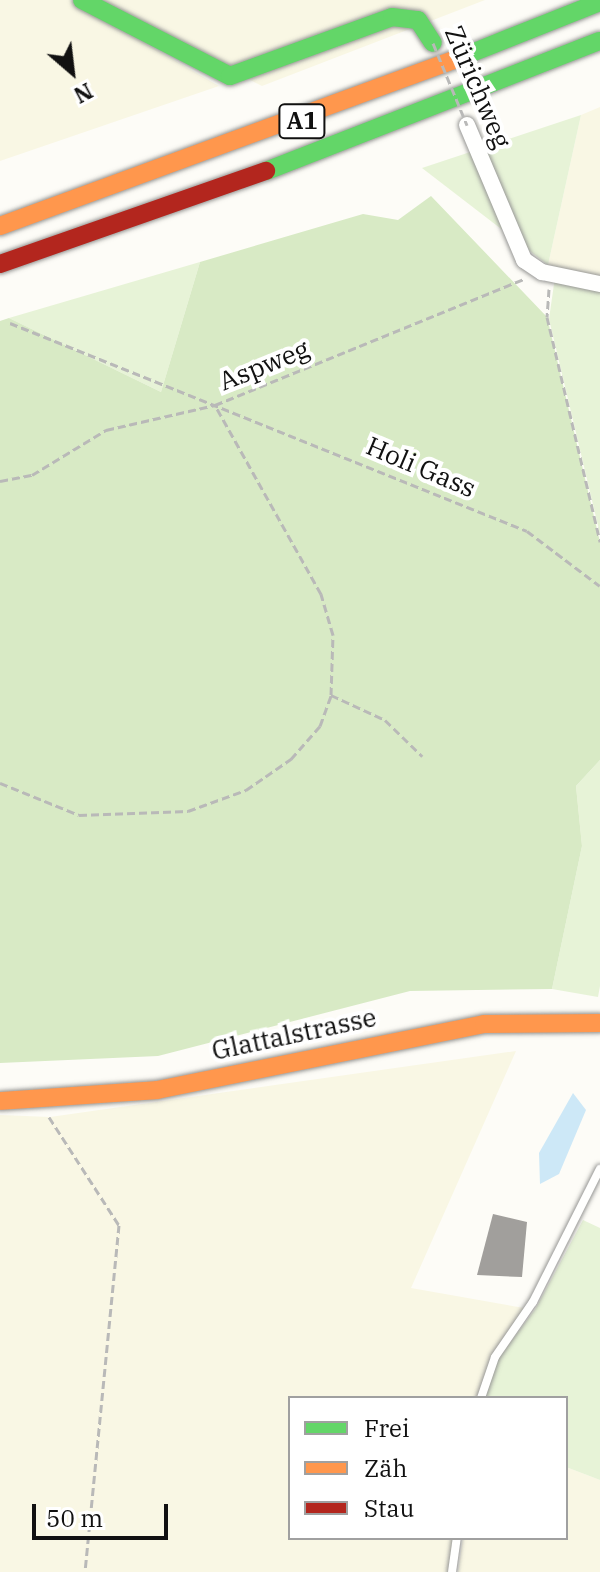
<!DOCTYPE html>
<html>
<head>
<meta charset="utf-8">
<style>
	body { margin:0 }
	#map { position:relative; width:600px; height:1572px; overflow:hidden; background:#fdfcf7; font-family:"IBM Plex Serif",serif }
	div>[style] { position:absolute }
	.farmland>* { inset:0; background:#f9f7e4 }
	.green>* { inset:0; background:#e7f3d7 }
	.forest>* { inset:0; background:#d8eac5 }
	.water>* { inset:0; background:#cde8f7 }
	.building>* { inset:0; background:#a19f9c }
	.path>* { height:3px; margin-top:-1.5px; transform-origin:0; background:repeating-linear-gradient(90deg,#b9b9b8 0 8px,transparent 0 12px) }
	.roads { filter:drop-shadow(0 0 2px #979795) drop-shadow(0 0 2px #979795) }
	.lane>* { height:8px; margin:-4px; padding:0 4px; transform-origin:4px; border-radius:4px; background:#fffffe }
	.street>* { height:16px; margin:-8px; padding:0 8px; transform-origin:8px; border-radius:8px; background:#fffffe }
	.fast>* { height:18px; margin:-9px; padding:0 9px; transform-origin:9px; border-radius:9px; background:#63d668 }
	.slow>* { height:18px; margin:-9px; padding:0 9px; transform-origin:9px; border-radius:9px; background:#ff974d }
	.jam>* { height:18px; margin:-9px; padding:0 9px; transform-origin:9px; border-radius:9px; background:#b3261e }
	.path-bridge>* { height:3px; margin-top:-1.5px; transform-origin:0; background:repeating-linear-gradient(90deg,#b9b9b8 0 8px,transparent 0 12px) }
	span { translate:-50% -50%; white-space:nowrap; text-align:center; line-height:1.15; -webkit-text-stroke:8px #fff; paint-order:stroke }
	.shield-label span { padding:2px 6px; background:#fff; border:2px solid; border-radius:6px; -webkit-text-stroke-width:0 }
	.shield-label { font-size:24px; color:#111; font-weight:700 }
	.street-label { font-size:26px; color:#111 }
	.legend { position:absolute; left:288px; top:1396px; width:280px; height:144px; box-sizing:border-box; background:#fff; border:2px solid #a0a0a0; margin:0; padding:10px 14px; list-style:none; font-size:24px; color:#111 }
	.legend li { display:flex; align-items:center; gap:16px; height:40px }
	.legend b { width:40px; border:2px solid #a0a0a0 }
	.north { position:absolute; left:32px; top:32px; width:80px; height:80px; -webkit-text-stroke:6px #fff; paint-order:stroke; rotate:152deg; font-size:22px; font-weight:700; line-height:32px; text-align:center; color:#111 }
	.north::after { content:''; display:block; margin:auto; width:28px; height:36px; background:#111; clip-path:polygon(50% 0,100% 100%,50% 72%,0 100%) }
	.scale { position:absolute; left:32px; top:1504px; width:136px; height:36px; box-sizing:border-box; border:4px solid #111; border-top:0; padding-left:10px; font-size:24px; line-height:28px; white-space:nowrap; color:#111; -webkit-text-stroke:6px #fff; paint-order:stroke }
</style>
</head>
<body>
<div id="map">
	<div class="farmland">
		<div style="clip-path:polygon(0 0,70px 0,219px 86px,0 161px)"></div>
		<div style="clip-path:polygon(95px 0,485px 0,262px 86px)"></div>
		<div style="clip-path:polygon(600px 107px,600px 277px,548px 265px,581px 115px)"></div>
		<div style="clip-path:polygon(516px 1051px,411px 1288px,524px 1308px,491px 1356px,477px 1398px,290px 1398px,290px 1538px,454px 1538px,448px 1572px,0 1572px,0 1115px,50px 1117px)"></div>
		<div style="clip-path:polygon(566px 1467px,600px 1480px,600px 1572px,458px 1572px,463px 1538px,566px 1538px)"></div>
	</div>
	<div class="green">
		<div style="clip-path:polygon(581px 115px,548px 265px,422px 168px)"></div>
		<div style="clip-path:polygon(200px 262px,161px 392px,9px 318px)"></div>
		<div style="clip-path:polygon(555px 277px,600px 287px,600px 534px,549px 319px)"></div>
		<div style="clip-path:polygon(600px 760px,600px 986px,598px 997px,552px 989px,582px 846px,576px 786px)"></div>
		<div style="clip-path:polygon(583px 1220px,600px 1228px,600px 1480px,566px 1467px,566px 1398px,485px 1398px,498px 1359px,536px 1308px)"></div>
	</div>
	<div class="forest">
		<div style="clip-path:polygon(431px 196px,547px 317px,600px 542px,600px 760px,576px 786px,582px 846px,552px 989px,410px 991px,158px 1056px,0 1063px,0 321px,9px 318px,161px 392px,200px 262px,363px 214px,398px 220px)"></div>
	</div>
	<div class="water">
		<div style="clip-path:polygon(573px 1093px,586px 1110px,559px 1174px,540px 1184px,539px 1153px)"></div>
	</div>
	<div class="building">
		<div style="clip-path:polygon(493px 1214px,527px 1222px,522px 1277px,477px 1275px)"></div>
	</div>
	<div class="path">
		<div style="left:549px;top:289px;width:28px;rotate:94deg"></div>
		<div style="left:547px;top:317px;width:231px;rotate:76.7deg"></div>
		<div style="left:10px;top:323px;width:557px;rotate:21.92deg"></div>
		<div style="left:527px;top:531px;width:91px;rotate:37deg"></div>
		<div style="left:0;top:481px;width:33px;rotate:-11deg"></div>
		<div style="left:32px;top:475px;width:87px;rotate:-31.3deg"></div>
		<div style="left:106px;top:430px;width:112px;rotate:-12.9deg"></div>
		<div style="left:215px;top:405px;width:334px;rotate:-22.2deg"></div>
		<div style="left:331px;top:695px;width:60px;rotate:24.8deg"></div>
		<div style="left:385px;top:720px;width:52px;rotate:44.2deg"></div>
		<div style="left:0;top:783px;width:85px;rotate:22.1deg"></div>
		<div style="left:79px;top:815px;width:109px;rotate:-2.1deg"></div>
		<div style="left:188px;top:811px;width:62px;rotate:-19.9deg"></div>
		<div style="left:246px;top:790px;width:55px;rotate:-34.6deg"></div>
		<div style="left:291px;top:759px;width:44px;rotate:-48.7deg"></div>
		<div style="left:320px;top:726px;width:33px;rotate:-70deg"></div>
		<div style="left:331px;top:695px;width:60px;rotate:-88.1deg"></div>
		<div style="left:333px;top:635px;width:43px;rotate:-106.3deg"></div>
		<div style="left:321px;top:594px;width:217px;rotate:-119.3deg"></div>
		<div style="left:49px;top:1117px;width:129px;rotate:57.1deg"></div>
		<div style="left:119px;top:1225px;width:349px;rotate:95.6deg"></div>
	</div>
	<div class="roads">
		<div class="lane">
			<div style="left:481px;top:1398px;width:43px;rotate:-71.1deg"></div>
			<div style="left:495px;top:1357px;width:67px;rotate:-55.4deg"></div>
			<div style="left:533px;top:1302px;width:149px;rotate:-63.3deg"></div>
			<div style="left:452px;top:1572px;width:34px;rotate:-82deg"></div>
		</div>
		<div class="street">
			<div style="left:467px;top:125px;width:147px;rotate:67.1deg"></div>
			<div style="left:524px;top:260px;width:22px;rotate:34deg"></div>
			<div style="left:542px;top:272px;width:59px;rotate:11.7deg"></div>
		</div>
		<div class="fast">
			<div style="left:82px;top:0;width:166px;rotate:27.2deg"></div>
			<div style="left:230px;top:76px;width:172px;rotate:-20deg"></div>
			<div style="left:392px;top:17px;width:26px;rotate:7deg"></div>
			<div style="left:418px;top:20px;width:27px;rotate:57deg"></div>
			<div style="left:464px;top:56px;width:146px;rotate:-21.7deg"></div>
			<div style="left:266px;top:171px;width:358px;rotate:-21.3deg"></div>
		</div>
		<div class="slow">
			<div style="left:0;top:226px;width:494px;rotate:-20.1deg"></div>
			<div style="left:0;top:1101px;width:157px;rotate:-4deg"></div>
			<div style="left:157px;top:1090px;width:334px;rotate:-11.4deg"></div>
			<div style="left:484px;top:1024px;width:116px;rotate:-0.5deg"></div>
		</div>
		<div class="jam">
			<div style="left:0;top:264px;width:282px;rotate:-19.3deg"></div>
		</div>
	</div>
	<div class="path-bridge">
		<div style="left:433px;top:43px;width:89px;rotate:67.5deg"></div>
	</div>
	<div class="shield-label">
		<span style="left:302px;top:121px">A1</span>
	</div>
	<div class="street-label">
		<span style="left:478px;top:87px;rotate:67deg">Zürichweg</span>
		<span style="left:264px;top:365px;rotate:-22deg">Aspweg</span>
		<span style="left:421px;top:467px;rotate:23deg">Holi Gass</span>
		<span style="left:294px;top:1034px;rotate:-12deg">Glattalstrasse</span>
	</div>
	<ul class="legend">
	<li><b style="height:10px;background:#63d668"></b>Frei</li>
	<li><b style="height:10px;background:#ff974d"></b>Zäh</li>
	<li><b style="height:10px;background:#b3261e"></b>Stau</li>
	</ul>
	<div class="north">N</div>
	<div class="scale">50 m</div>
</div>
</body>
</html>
